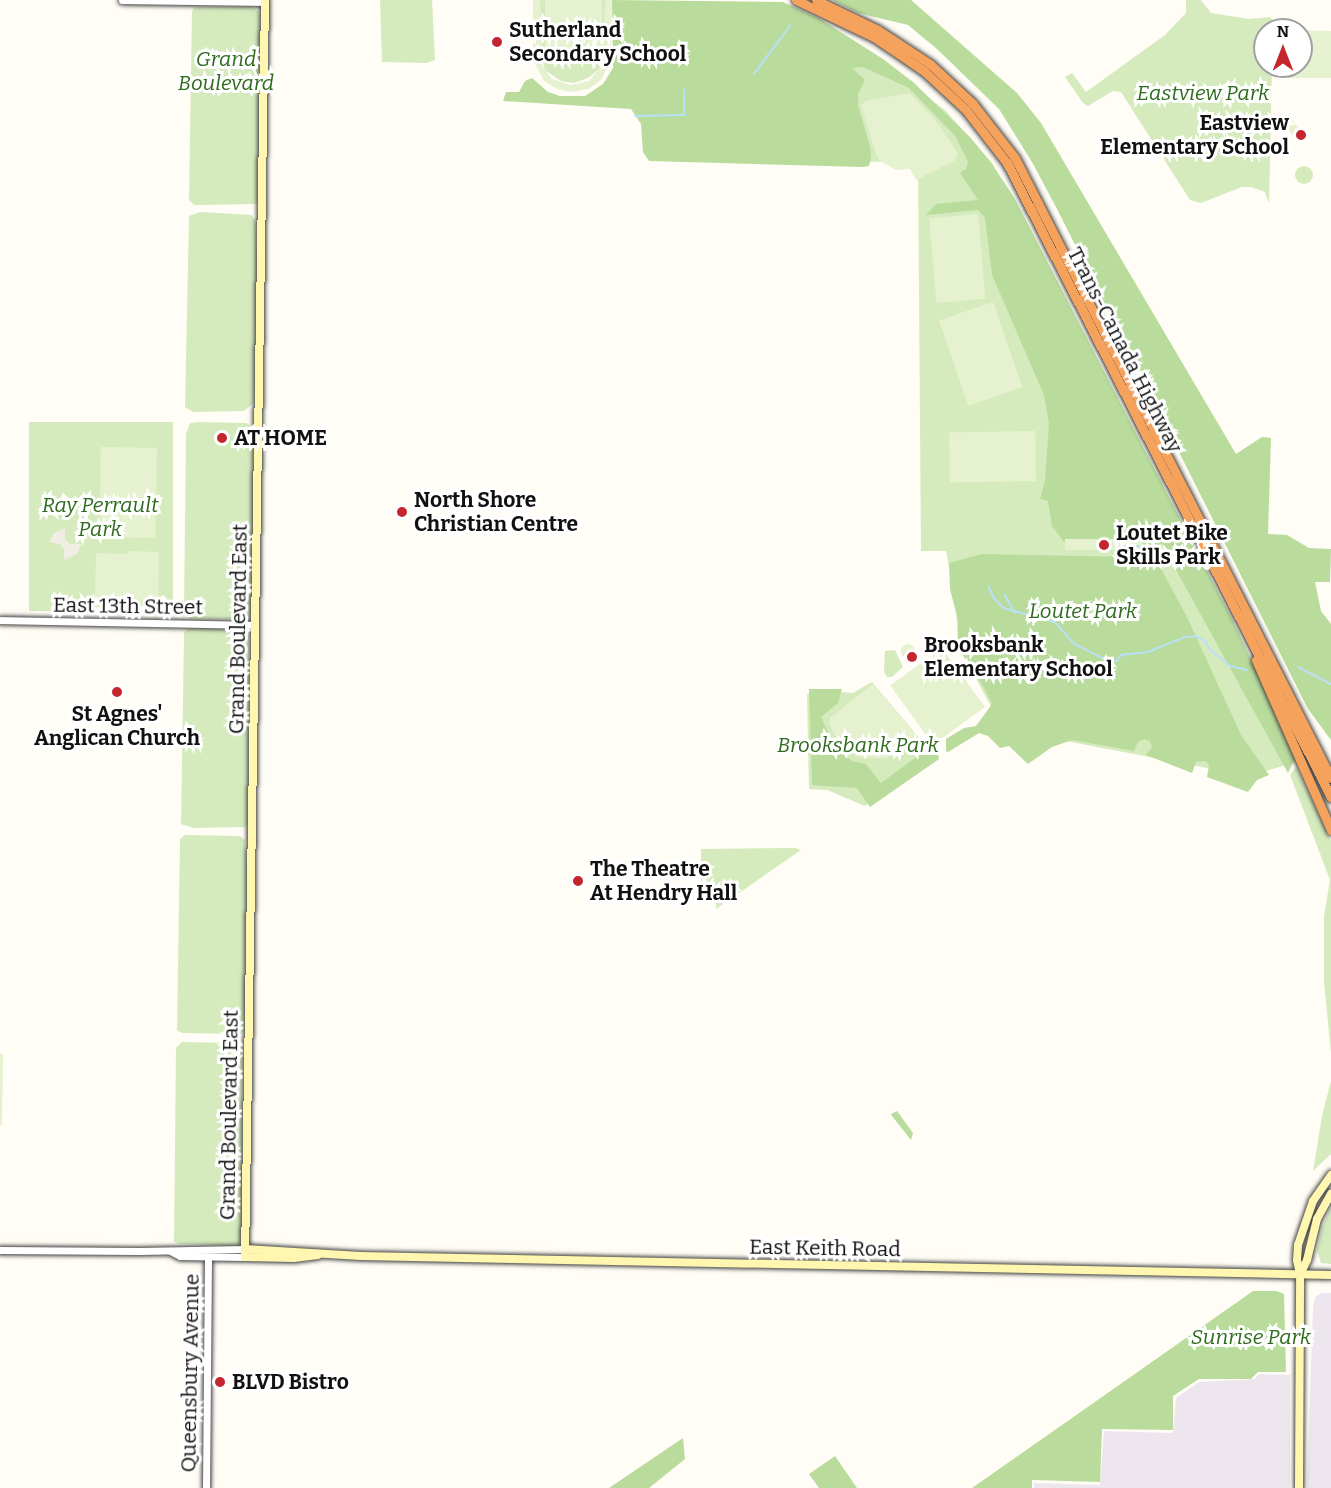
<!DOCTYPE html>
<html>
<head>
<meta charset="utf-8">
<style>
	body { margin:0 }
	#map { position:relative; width:1331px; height:1488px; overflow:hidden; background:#fffdf5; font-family:Bitter,serif }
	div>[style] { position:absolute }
	.industrial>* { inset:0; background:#eee6ef }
	.green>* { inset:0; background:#d5ebbd; transform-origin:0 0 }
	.round { border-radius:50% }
	.forest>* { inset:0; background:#b9dc9c }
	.pitch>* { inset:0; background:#e6f2cf; transform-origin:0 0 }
	.plaza>* { inset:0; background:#f1ede2 }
	.stream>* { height:1.5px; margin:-0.75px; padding:0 0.75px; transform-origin:0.75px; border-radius:0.75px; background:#b9e0f7 }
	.roads { filter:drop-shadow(0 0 2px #444) drop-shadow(0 0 2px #444) }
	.tertiary>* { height:7px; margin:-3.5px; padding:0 3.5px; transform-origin:3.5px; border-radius:3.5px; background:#fff }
	.secondary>* { height:8px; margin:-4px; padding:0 4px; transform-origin:4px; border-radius:4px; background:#fff6b0 }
	.motorway>* { height:9px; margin:-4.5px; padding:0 4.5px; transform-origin:4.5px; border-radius:4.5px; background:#f5a25d }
	.dots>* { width:16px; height:16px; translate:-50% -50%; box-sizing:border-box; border:3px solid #fff; border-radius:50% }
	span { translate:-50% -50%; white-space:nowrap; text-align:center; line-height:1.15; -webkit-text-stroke:6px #fff; paint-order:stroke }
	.poi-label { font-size:21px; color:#111; font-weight:700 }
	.left { translate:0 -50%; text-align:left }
	.right { translate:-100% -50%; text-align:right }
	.park-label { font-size:21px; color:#2f6b1f; font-style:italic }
	.street-label { font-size:21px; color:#111 }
	.north { position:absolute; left:1253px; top:18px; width:60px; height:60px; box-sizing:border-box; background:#fff; border:2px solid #a0a0a0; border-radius:50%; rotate:0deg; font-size:16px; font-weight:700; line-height:24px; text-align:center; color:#111 }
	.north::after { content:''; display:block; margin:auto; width:21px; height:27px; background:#c4262e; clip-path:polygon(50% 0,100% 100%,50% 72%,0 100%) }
</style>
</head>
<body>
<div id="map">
	<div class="industrial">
		<div style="clip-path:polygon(1322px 1293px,1331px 1293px,1331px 1488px,1307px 1488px,1313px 1307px,1315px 1297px)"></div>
		<div style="clip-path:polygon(1260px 1374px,1290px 1375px,1290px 1488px,1034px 1488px,1034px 1483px,1100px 1485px,1104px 1431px,1173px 1433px,1176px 1398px,1199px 1382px,1254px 1379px)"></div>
	</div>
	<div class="green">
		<div style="clip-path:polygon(380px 0,432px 0,435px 60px,427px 63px,382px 62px)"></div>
		<div style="clip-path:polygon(540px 0,605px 0,604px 65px,588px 78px,574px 83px,561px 81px,545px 70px,540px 52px)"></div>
		<div style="clip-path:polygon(1186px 0,1201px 0,1211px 13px,1249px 19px,1270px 17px,1274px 22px,1273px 30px,1265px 30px,1265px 66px,1272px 66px,1269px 204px,1265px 192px,1251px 187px,1242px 187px,1201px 203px,1190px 200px,1121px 92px,1113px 91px,1088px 106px,1083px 103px,1065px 77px,1072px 73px,1086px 92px,1165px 35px,1186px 13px)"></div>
		<div style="clip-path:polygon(194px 7px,253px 7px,259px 12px,261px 39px,258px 200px,256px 204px,199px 205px,194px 205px,189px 200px,192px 12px)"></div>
		<div style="clip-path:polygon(813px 16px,945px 110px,992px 163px,1033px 237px,1300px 761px,1249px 776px,1003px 729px,958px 645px,956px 604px,946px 551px,921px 551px,918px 163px,647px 155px)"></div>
		<div class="round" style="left:1295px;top:166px;width:18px;height:18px"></div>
		<div style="clip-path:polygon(200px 212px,251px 215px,255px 220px,257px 261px,254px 403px,244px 411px,193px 412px,185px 407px,189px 216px)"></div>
		<div style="left:29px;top:422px;width:144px;height:189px"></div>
		<div style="clip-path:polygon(198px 422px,246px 423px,253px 427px,252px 615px,247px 619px,190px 619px,184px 611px,186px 434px,190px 423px)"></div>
		<div style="clip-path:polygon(190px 628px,242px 630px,249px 635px,248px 824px,245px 827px,193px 828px,181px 824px,184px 637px,184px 632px)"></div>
		<div style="clip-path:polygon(895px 650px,903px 667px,892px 677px,887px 677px,884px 672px,885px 651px)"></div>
		<div style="clip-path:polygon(872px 682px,931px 752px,932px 758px,865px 806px,827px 790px,809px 789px,807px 695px,812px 690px,853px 693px)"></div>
		<div style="clip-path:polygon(1296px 767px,1331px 841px,1331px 1053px,1324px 982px,1324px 916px,1330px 880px,1290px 775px)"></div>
		<div style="clip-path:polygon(185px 835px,240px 836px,245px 840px,247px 875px,245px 1030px,241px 1034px,182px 1033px,177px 1030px,180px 839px)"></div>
		<div style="clip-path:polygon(795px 848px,801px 850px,716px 909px,716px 891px,701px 891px,701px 849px)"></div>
		<div style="clip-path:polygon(182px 1042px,239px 1043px,242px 1046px,242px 1240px,238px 1246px,178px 1244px,174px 1241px,176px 1048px)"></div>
		<div style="clip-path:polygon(1331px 1081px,1331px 1154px,1313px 1171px,1322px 1116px)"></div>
		<div style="clip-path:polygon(1331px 1207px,1331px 1264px,1321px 1263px,1317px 1251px,1322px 1228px)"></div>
	</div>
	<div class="forest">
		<div style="clip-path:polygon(612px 0,783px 2px,820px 19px,883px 59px,913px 82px,970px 137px,992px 164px,1015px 199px,1234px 623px,1263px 685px,1300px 748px,1288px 773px,1165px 550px,1159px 545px,1064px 542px,1052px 526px,1048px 501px,1040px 499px,1045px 481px,1049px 424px,1044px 395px,992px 275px,985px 218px,978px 210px,926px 215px,936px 204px,978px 200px,960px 173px,966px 169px,968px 162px,956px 137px,909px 88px,863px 67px,852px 68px,865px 80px,858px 94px,858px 105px,870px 147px,871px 157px,869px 166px,862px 167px,649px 161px,643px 152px,641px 124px,631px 109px,503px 101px,506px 92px,519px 92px,525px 81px,532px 78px,548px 92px,560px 96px,585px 96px,603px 84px,613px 68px)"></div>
		<div style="clip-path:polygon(832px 0,911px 0,1017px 93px,1041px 123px,1236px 454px,1262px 437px,1271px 438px,1268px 534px,1287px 535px,1309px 548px,1331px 549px,1330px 582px,1315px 582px,1321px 611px,1331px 624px,1331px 740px,1308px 709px,1057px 209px,1032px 162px,999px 109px,937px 49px,908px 25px,858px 13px)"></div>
		<div style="clip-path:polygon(982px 554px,1132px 557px,1158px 563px,1188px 619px,1241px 735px,1269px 775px,1257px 780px,1248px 792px,1207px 777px,1209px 765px,1205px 761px,1196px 762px,1192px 773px,1146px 755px,1152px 747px,1150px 741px,1144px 739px,1138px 742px,1134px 751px,1072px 740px,1052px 747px,1028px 764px,1009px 746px,1000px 748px,988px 736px,979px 733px,948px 752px,946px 751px,946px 739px,964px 728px,976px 726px,992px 704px,983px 686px,958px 648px,958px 620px,950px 589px,949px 563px)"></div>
		<div style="clip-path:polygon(809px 689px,842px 689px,838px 703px,821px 717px,834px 745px,852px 761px,866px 764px,881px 783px,923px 752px,938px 754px,939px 759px,870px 807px,857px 788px,812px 785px)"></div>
		<div style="clip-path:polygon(897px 1111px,913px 1133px,911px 1140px,892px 1116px,891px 1114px)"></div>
		<div style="clip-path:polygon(1253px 1291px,1277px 1291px,1284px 1294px,1286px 1372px,1258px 1372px,1251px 1379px,1199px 1379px,1173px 1396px,1173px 1430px,1102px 1429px,1100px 1482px,1032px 1480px,1032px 1488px,972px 1488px)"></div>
		<div style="clip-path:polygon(683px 1438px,685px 1459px,649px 1488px,609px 1488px)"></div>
		<div style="clip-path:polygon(835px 1456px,857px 1488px,819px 1488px,809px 1474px)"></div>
	</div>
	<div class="pitch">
		<div style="clip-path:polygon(533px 0,540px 0,542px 65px,552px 79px,571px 85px,589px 81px,603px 64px,605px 0,612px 0,611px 61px,601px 80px,588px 89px,571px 92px,557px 89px,544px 81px,533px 60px)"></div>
		<div style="left:545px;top:0;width:57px;height:58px"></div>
		<div style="clip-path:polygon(1301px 30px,1331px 31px,1331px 78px,1287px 78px,1287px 66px,1301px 66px)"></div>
		<div style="clip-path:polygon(910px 93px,937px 122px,958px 153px,954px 161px,916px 180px,910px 169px,896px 170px,880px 161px,876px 154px,861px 106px,865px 101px)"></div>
		<div style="left:1291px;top:118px;width:18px;height:9px;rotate:52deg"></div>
		<div style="left:978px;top:214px;width:85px;height:49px;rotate:85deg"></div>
		<div style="left:993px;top:302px;width:90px;height:57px;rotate:71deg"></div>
		<div style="left:1035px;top:431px;width:50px;height:86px;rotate:89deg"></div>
		<div style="left:101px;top:447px;width:56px;height:90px;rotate:1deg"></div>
		<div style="left:1065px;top:539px;width:77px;height:11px"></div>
		<div style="clip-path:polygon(128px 551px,159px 552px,158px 601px,95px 600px,96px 553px,128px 554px)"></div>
		<div class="round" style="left:901px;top:644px;width:14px;height:14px"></div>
		<div style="left:942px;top:648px;width:73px;height:64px;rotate:54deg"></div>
		<div style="clip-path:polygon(873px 684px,916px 735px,894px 755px,887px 758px,863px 758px,855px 755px,838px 742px,830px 725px,830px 718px)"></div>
		<div style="clip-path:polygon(0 1054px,3px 1054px,2px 1125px,0 1125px)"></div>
	</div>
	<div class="plaza">
		<div style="clip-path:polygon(65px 528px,65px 539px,70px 544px,81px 544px,77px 554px,64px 560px,64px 549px,60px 544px,49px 542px,54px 533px)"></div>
	</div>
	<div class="stream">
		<div style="left:754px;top:74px;width:60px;rotate:-53.1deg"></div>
		<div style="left:635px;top:116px;width:49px;rotate:-1.2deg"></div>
		<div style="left:684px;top:115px;width:25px;rotate:-90deg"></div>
		<div style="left:1125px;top:546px;width:14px"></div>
		<div style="left:1139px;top:546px;width:6px;rotate:51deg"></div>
		<div style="left:1146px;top:551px;width:10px"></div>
		<div style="left:989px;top:586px;width:13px;rotate:67deg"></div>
		<div style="left:994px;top:598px;width:14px;rotate:45deg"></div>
		<div style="left:1004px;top:608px;width:53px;rotate:15.4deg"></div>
		<div style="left:1055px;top:622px;width:30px;rotate:48deg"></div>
		<div style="left:1075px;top:644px;width:35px;rotate:27deg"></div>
		<div style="left:1106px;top:660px;width:11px;rotate:5deg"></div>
		<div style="left:1117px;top:661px;width:7px;rotate:-56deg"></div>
		<div style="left:1121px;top:655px;width:27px;rotate:-6deg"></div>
		<div style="left:1148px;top:652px;width:40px;rotate:-22deg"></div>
		<div style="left:1185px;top:637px;width:11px;rotate:-5deg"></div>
		<div style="left:1196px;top:636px;width:12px;rotate:31deg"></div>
		<div style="left:1206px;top:642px;width:9px;rotate:58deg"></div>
		<div style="left:1211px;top:650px;width:25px;rotate:40deg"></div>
		<div style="left:1230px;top:666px;width:17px;rotate:13deg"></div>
		<div style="left:1005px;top:595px;width:20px;rotate:60deg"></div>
		<div style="left:1298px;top:667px;width:37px;rotate:27deg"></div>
	</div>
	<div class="roads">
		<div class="tertiary">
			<div style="left:122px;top:0;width:143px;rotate:0.8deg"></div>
			<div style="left:0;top:620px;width:255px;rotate:1.1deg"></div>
			<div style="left:0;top:1250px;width:139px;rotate:0.4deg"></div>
			<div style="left:139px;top:1251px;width:106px;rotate:-1.1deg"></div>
			<div style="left:170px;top:1251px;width:11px;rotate:27deg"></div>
			<div style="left:180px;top:1256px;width:65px;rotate:0.9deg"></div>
			<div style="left:206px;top:1488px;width:231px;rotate:-89.5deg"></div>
		</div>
		<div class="secondary">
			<div style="left:265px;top:0;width:1257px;rotate:90.91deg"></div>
			<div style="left:245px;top:1257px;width:49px;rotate:1.2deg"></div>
			<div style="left:294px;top:1258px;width:24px;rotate:-7deg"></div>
			<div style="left:245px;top:1249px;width:116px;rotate:3.5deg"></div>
			<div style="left:361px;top:1256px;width:970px;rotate:1.12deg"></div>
			<div style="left:1300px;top:1275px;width:17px;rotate:-65deg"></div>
			<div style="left:1307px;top:1260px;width:42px;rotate:-76.3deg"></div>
			<div style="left:1317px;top:1219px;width:29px;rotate:-61deg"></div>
			<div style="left:1299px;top:1488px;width:213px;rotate:-89.7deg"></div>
			<div style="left:1300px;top:1275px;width:15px;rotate:-101deg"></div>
			<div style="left:1297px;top:1260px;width:15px;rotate:-86deg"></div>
			<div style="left:1298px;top:1245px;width:46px;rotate:-71.2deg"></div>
			<div style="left:1313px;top:1201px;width:32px;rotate:-55deg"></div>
		</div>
		<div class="motorway">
			<div style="left:796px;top:0;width:86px;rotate:25.4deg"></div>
			<div style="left:874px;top:37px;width:60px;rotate:34.2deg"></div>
			<div style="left:924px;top:71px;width:57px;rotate:42.9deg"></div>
			<div style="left:966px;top:110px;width:67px;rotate:52.3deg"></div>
			<div style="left:1007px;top:163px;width:712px;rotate:62.93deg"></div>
			<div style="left:816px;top:0;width:69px;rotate:25.8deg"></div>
			<div style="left:878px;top:30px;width:62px;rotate:33.2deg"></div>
			<div style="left:930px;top:64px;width:59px;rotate:42.9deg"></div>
			<div style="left:973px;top:104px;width:68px;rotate:52.1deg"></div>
			<div style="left:1015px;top:158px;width:696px;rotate:62.99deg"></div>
			<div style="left:1256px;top:660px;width:186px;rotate:66.2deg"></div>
		</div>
	</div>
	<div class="dots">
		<div style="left:497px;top:42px;background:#c4262e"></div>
		<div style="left:1301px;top:135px;background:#c4262e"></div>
		<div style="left:222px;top:438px;background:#c4262e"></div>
		<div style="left:402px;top:512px;background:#c4262e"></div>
		<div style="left:1104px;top:545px;background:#c4262e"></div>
		<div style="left:912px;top:657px;background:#c4262e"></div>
		<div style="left:117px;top:692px;background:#c4262e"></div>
		<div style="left:578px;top:881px;background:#c4262e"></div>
		<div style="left:220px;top:1382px;background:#c4262e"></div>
	</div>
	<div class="poi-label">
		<span class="left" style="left:509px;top:42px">Sutherland<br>Secondary School</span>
		<span class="right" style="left:1289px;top:135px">Eastview<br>Elementary School</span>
		<span class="left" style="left:234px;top:438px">AT HOME</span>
		<span class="left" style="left:414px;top:512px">North Shore<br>Christian Centre</span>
		<span class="left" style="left:1116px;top:545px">Loutet Bike<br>Skills Park</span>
		<span class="left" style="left:924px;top:657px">Brooksbank<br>Elementary School</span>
		<span style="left:117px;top:726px">St Agnes'<br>Anglican Church</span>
		<span class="left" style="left:590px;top:881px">The Theatre<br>At Hendry Hall</span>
		<span class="left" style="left:232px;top:1382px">BLVD Bistro</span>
	</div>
	<div class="park-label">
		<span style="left:226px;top:71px">Grand<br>Boulevard</span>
		<span style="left:1203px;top:93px">Eastview Park</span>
		<span style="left:100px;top:517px">Ray Perrault<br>Park</span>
		<span style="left:1083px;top:611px">Loutet Park</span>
		<span style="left:858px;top:745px">Brooksbank Park</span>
		<span style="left:1251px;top:1337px">Sunrise Park</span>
	</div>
	<div class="street-label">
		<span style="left:1125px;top:350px;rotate:63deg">Trans-Canada Highway</span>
		<span style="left:128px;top:606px;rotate:1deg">East 13th Street</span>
		<span style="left:238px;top:629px;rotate:-89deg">Grand Boulevard East</span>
		<span style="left:229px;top:1115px;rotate:-89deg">Grand Boulevard East</span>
		<span style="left:825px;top:1248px;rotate:1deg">East Keith Road</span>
		<span style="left:190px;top:1373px;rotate:-89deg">Queensbury Avenue</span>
	</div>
	<div class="north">N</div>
</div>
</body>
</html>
